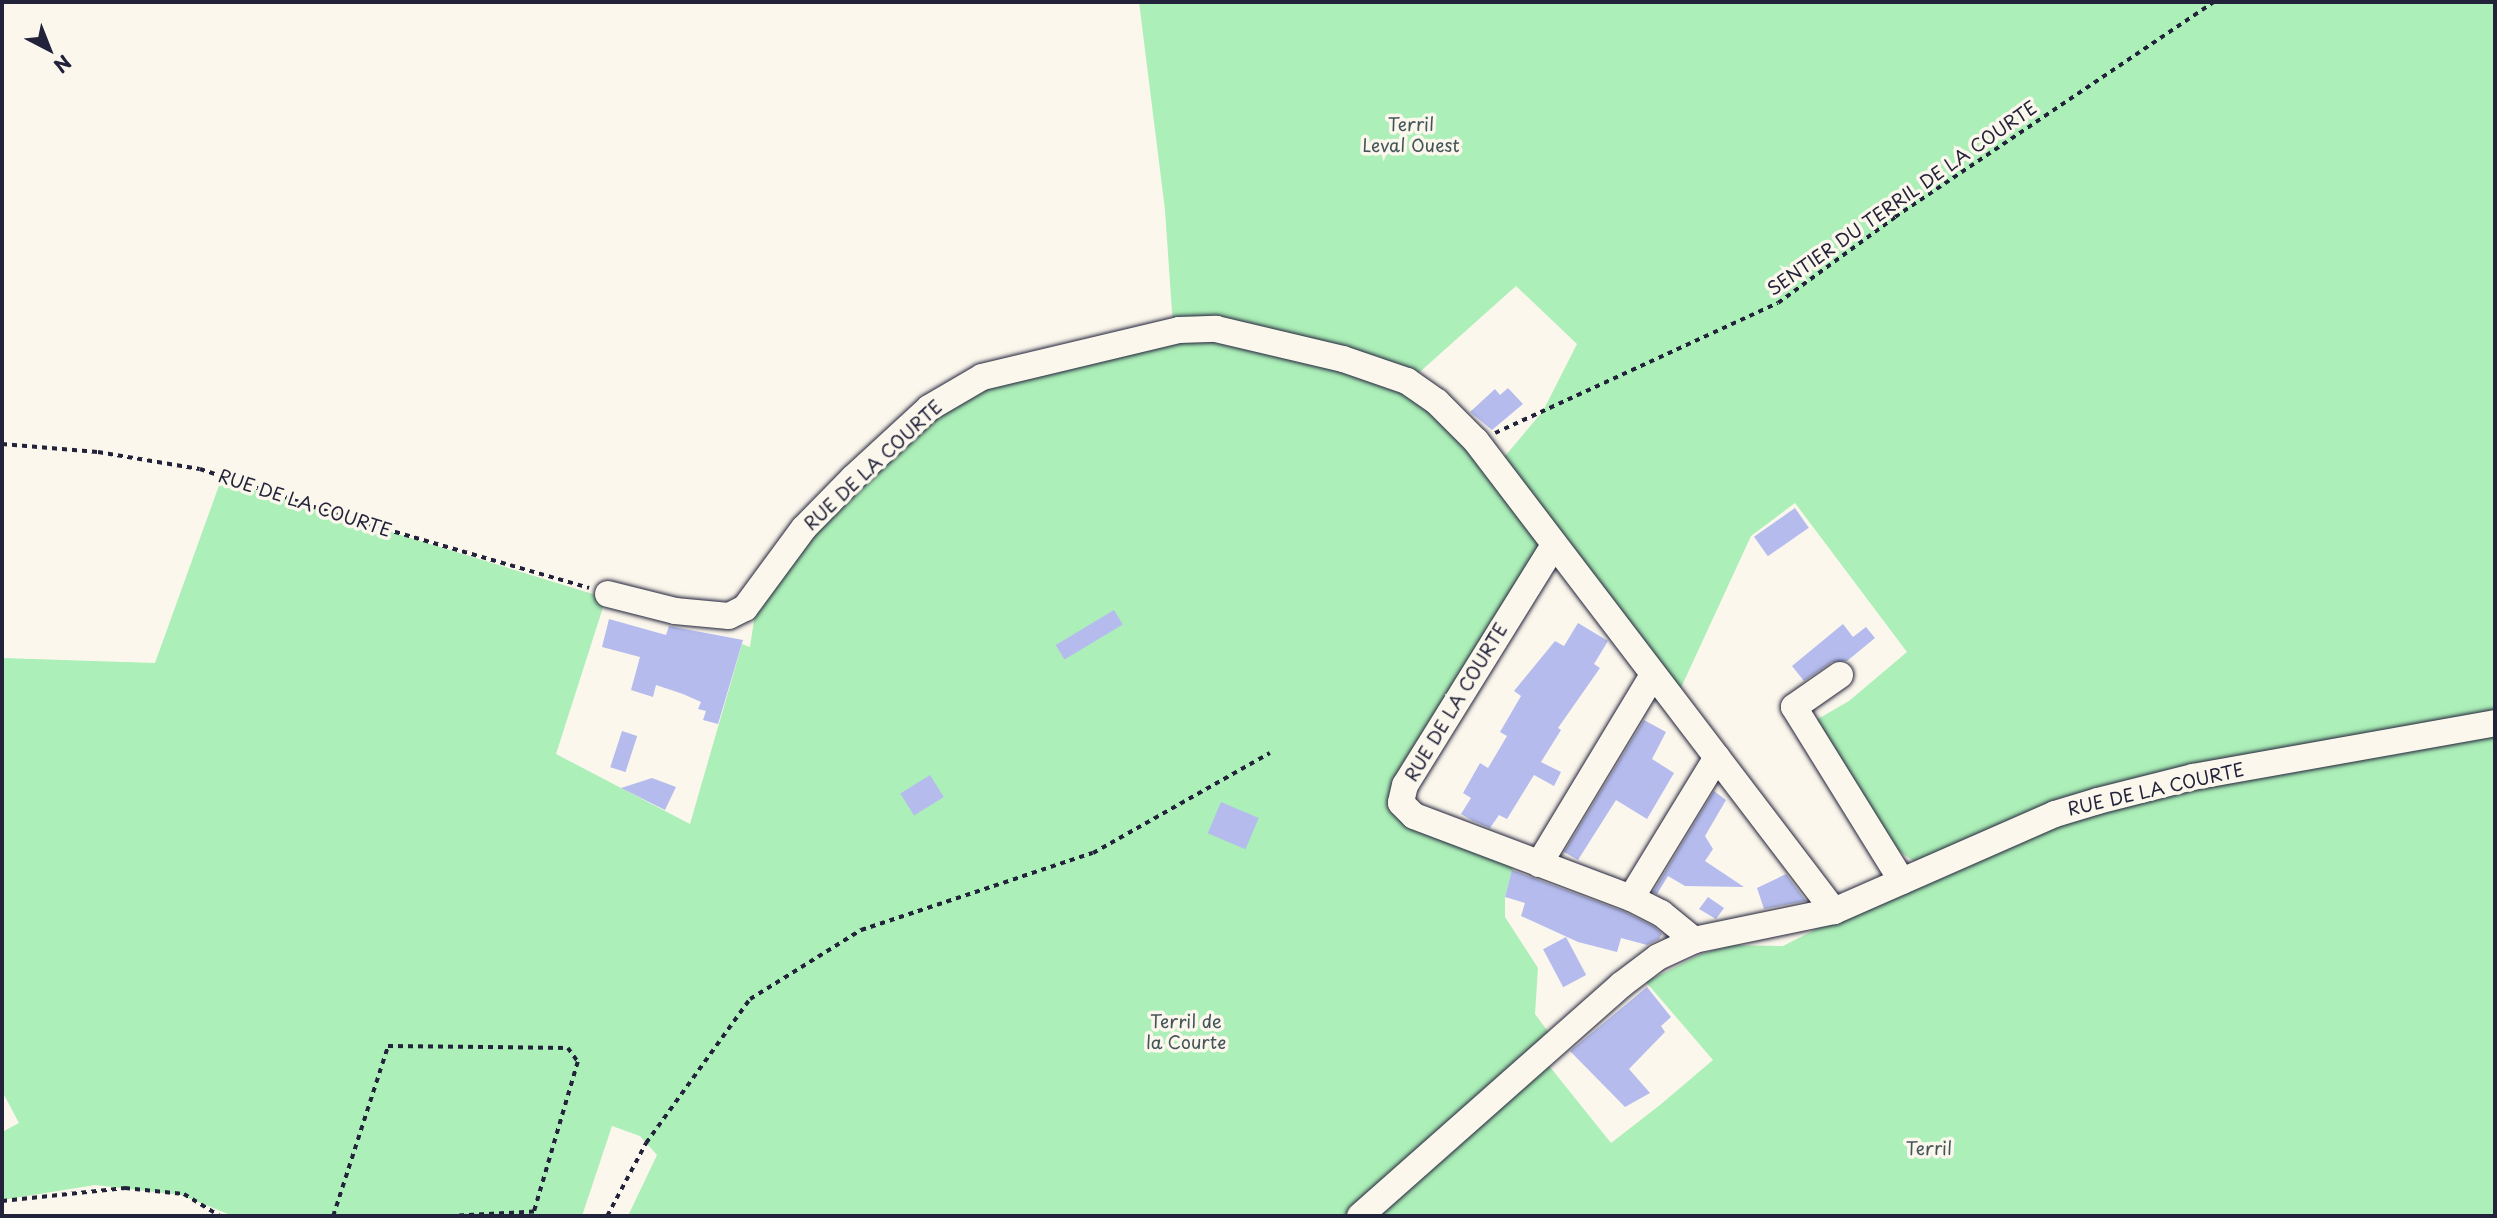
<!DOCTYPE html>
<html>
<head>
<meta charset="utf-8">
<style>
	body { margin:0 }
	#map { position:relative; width:2497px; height:1218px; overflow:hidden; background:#fbf7ec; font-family:"Playpen Sans",sans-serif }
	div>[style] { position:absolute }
	.green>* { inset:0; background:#acefb8 }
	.building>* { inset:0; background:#b5bced; transform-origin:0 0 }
	.path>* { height:3.5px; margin-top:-1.75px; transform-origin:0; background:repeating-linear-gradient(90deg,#22223b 0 5px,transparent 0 10px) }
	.roads { filter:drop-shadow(0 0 2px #22223b) drop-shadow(0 0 2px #22223b) }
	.minor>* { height:26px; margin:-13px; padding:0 13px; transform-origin:13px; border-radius:13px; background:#fbf7ec }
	span { translate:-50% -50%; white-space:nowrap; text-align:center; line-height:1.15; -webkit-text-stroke:7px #fbf7ec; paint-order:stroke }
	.park-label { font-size:18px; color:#44555a }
	.street-label { font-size:18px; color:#22223b }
	.frame { position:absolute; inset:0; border:4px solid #22223b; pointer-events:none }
	.north { position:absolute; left:14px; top:14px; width:70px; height:70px; -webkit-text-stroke:5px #fbf7ec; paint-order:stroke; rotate:138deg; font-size:19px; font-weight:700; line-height:28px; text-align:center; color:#22223b }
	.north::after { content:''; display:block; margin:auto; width:24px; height:32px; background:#22223b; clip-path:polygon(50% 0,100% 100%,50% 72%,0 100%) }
</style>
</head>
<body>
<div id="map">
	<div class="green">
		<div style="clip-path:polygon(1139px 2px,2495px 2px,2495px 716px,2309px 749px,1915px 862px,1893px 847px,1811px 723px,1849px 701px,1907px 652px,1795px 503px,1751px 536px,1679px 692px,1500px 462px,1543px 411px,1577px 344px,1516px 286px,1413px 378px,1173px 326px,1165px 210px)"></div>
		<div style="clip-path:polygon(1181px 335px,1344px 363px,1432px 406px,1547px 546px,1394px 797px,1515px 860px,1505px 897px,1505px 917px,1538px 968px,1535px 1014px,1552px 1037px,1344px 1216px,628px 1216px,657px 1155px,640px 1136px,612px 1126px,582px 1216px,233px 1216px,181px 1195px,95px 1185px,2px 1200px,2px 1132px,19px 1123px,2px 1091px,2px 658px,155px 663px,221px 480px,606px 598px,556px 754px,690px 824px,742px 644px,750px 647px,756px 607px,761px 610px,786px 559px,954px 395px)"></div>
		<div style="clip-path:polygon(2495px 731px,2495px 1216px,1373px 1216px,1546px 1062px,1611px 1143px,1660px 1105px,1713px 1060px,1646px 982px,1701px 954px,1733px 945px,1783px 946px,1848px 913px,2085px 810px)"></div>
	</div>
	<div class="building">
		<div style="clip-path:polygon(1508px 388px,1523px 404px,1492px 430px,1470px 412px,1495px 389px,1500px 395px)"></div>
		<div style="left:1795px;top:508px;width:24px;height:50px;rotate:55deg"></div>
		<div style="left:1114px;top:610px;width:17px;height:68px;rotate:59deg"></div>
		<div style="clip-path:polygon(609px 619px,666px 635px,669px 626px,743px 640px,718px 724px,703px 720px,706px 711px,698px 709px,701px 702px,683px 694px,656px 685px,653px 697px,631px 690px,640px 657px,602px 647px)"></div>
		<div style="clip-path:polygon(1578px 623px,1608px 641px,1594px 664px,1600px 668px,1558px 728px,1561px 730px,1541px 762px,1561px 772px,1554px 786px,1534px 775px,1507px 819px,1499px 815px,1490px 828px,1473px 821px,1461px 814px,1471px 798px,1463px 793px,1480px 763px,1488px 768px,1507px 736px,1500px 732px,1521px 696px,1514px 691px,1555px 641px,1564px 646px)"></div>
		<div style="clip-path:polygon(1843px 624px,1853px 637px,1866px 627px,1875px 638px,1847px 661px,1832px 662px,1804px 681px,1792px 666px)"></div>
		<div style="clip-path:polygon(1644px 720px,1666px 732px,1652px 759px,1674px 773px,1647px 819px,1616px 800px,1578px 860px,1564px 852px)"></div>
		<div style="left:622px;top:731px;width:16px;height:38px;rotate:18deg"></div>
		<div style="left:930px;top:775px;width:26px;height:35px;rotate:58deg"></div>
		<div style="clip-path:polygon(652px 778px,676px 787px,665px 810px,621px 788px)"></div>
		<div style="clip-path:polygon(1714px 791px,1726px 800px,1705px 836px,1713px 849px,1705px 861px,1744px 887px,1685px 886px,1668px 876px,1657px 894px,1653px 892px)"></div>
		<div style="left:1221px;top:802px;width:41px;height:34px;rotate:23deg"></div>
		<div style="clip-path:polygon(1512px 870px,1625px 912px,1653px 926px,1662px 934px,1659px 939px,1647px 945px,1621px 938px,1617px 952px,1578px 942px,1521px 916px,1525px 903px,1505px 897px)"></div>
		<div style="clip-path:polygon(1786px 874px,1806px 901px,1764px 909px,1757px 888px)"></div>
		<div style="clip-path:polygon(1708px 897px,1724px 908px,1716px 919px,1699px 909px)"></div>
		<div style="left:1566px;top:937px;width:43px;height:26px;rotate:62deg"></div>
		<div style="clip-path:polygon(1647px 987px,1671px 1017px,1661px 1026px,1665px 1032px,1629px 1069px,1650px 1093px,1625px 1107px,1570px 1051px)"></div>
	</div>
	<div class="path">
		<div style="left:1495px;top:433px;width:311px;rotate:-24.7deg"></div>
		<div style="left:1778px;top:303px;width:145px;rotate:-36.3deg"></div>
		<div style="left:1895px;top:217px;width:385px;rotate:-34deg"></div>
		<div style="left:2px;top:444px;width:96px;rotate:4.8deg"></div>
		<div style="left:98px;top:452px;width:103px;rotate:9.5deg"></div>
		<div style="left:200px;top:469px;width:155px;rotate:18.4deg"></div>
		<div style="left:347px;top:518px;width:252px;rotate:16.1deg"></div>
		<div style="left:2px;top:1201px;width:124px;rotate:-6deg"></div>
		<div style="left:125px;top:1188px;width:59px;rotate:5.8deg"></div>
		<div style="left:184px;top:1194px;width:42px;rotate:31.4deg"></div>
		<div style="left:333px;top:1216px;width:179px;rotate:-72.1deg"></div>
		<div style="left:388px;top:1046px;width:180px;rotate:0.6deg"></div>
		<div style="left:568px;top:1048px;width:17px;rotate:54deg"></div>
		<div style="left:578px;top:1062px;width:156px;rotate:106.3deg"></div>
		<div style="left:534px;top:1212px;width:75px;rotate:176.9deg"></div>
		<div style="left:607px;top:1216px;width:83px;rotate:-61.9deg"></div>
		<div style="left:646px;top:1143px;width:178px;rotate:-54.2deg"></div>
		<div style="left:750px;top:999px;width:131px;rotate:-31.9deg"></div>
		<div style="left:861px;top:930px;width:244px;rotate:-18.4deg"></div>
		<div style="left:1093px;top:853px;width:203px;rotate:-29.5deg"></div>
	</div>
	<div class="roads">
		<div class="minor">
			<div style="left:1554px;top:545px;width:282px;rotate:121.8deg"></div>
			<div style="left:1405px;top:785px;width:18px;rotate:103deg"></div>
			<div style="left:1401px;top:803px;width:18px;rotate:45deg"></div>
			<div style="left:1414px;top:816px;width:232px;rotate:20.7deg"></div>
			<div style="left:1631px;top:898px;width:34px;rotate:27deg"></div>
			<div style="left:1661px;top:913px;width:43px;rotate:39.3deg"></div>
			<div style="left:608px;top:594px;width:69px;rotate:14.2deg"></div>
			<div style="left:675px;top:611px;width:54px;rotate:5.3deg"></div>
			<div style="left:729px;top:616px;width:18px;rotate:-27deg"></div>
			<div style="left:745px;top:608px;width:99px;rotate:-53.6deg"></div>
			<div style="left:804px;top:528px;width:70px;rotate:-45.6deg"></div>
			<div style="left:853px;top:478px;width:103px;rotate:-42.6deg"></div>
			<div style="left:929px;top:408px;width:61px;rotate:-30.3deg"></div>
			<div style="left:982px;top:377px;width:203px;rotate:-13.4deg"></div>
			<div style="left:1179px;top:330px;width:37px;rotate:-2deg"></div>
			<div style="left:1216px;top:329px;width:130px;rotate:13.3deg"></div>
			<div style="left:1343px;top:359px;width:68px;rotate:19deg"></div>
			<div style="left:1407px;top:381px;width:37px;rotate:35deg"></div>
			<div style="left:1437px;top:402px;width:55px;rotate:45deg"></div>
			<div style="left:1476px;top:441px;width:591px;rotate:52.7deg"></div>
			<div style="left:1840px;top:675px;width:56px;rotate:145.2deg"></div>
			<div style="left:1794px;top:707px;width:205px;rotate:58.2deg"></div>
			<div style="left:1539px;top:864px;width:221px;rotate:-58.9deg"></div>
			<div style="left:1631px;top:898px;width:165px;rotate:-58.6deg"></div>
			<div style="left:1360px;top:1216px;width:349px;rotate:-41.5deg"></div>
			<div style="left:1621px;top:985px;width:46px;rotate:-37.1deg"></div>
			<div style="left:1658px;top:957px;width:40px;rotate:-25deg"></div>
			<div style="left:1694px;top:940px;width:143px;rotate:-11.7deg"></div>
			<div style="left:1834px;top:911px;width:241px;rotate:-23.7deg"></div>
			<div style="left:2055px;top:814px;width:45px;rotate:-16.8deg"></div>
			<div style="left:2098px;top:801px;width:98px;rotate:-14.2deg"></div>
			<div style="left:2193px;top:777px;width:307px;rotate:-10.1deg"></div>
		</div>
	</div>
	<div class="park-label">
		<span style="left:1411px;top:135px">Terril<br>Leval Ouest</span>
		<span style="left:1186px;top:1032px">Terril de<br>la Courte</span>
		<span style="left:1929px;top:1148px">Terril</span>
	</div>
	<div class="street-label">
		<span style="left:1902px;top:198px;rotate:-35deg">SENTIER DU TERRIL DE LA COURTE</span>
		<span style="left:873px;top:465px;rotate:-43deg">RUE DE LA COURTE</span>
		<span style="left:305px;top:503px;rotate:18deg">RUE DE LA COURTE</span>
		<span style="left:1456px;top:702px;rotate:-59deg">RUE DE LA COURTE</span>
		<span style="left:2156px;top:789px;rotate:-13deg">RUE DE LA COURTE</span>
	</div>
	<div class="frame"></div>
	<div class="north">N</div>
</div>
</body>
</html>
